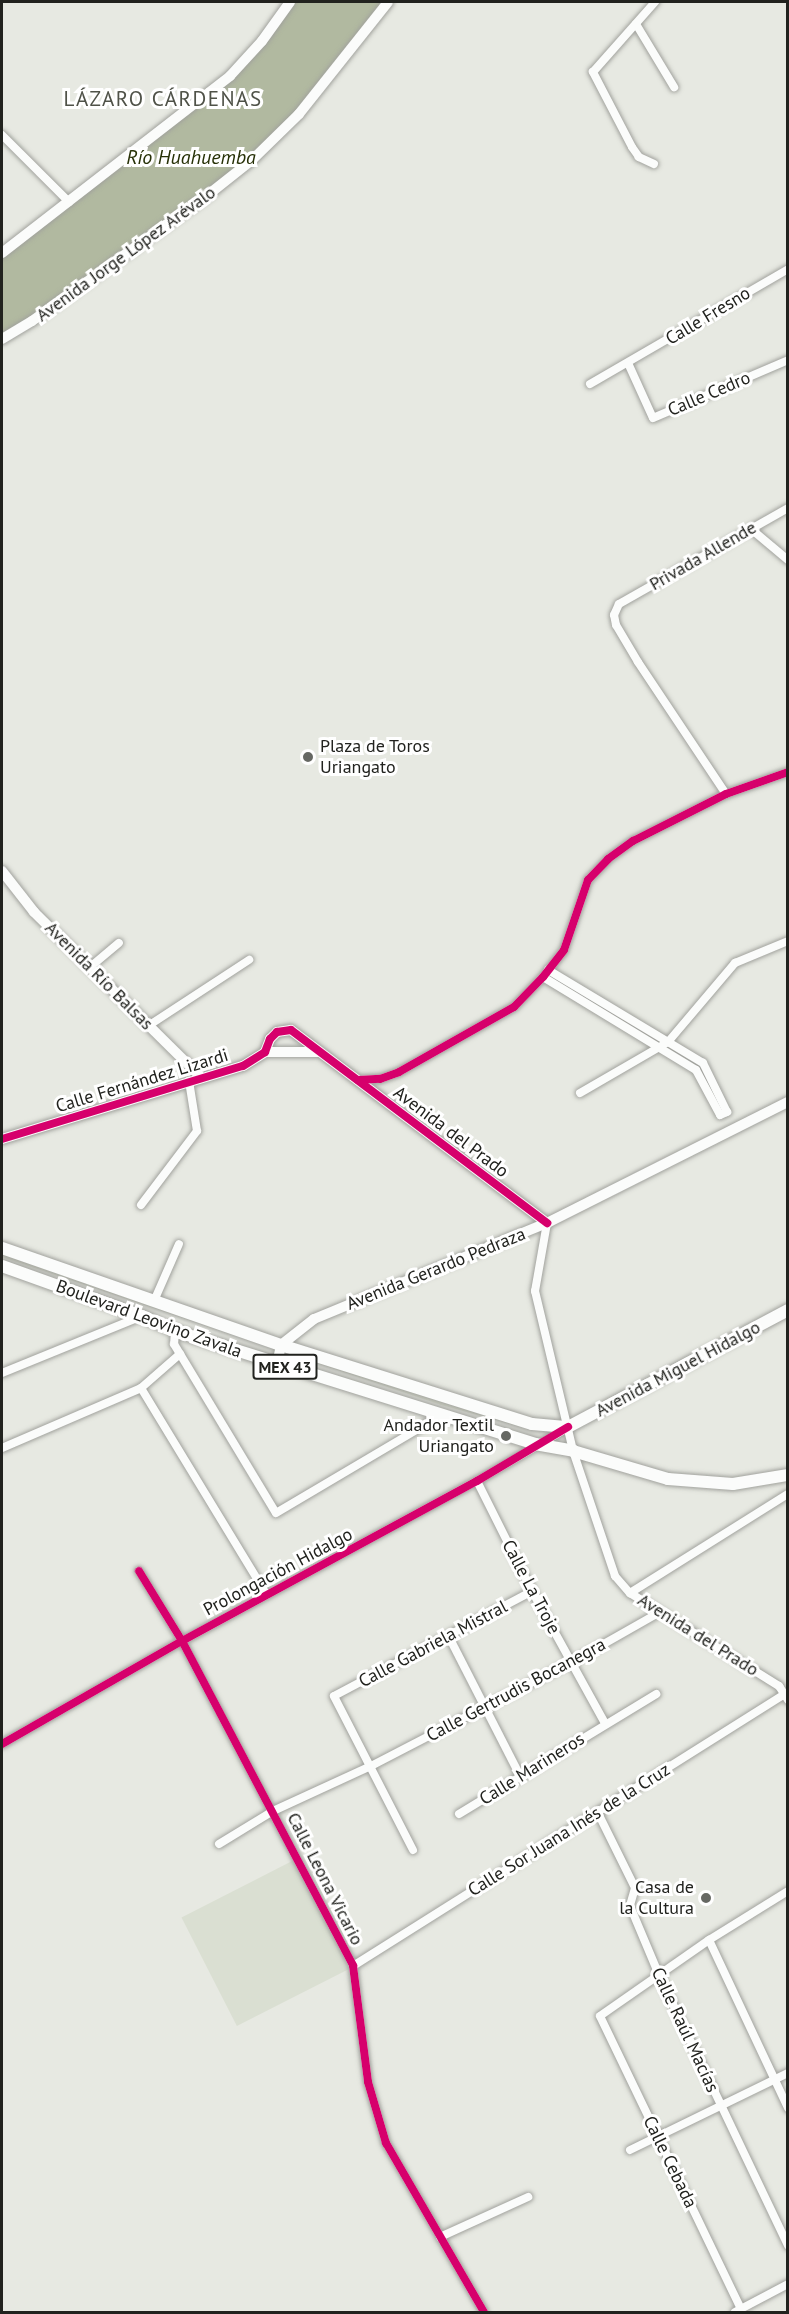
<!DOCTYPE html>
<html>
<head>
<meta charset="utf-8">
<style>
	body { margin:0 }
	#map { position:relative; width:789px; height:2314px; overflow:hidden; background:#e7e9e2; font-family:"PT Sans",sans-serif }
	div>[style] { position:absolute }
	.built>* { inset:0; background:#dadfd2; transform-origin:0 0 }
	.green>* { inset:0; background:#d8ddcc }
	.water>* { inset:0; background:#b1b9a0 }
	.roads { filter:drop-shadow(0 0 2px #a1a29d) drop-shadow(0 0 2px #a1a29d) }
	.street>* { height:8px; margin:-4px; padding:0 4px; transform-origin:4px; border-radius:4px; background:#fbfcfb }
	.secondary>* { height:10px; margin:-5px; padding:0 5px; transform-origin:5px; border-radius:5px; background:#fbfcfb }
	.primary>* { height:12px; margin:-6px; padding:0 6px; transform-origin:6px; border-radius:6px; background:#fbfcfb }
	.cycleway>* { height:8px; margin:-4px; padding:0 4px; transform-origin:4px; border-radius:4px; background:#d6006c }
	.dots>* { width:16px; height:16px; translate:-50% -50%; box-sizing:border-box; border:3px solid #fff; border-radius:50% }
	span { translate:-50% -50%; white-space:nowrap; text-align:center; line-height:1.15; -webkit-text-stroke:6px #fff; paint-order:stroke }
	.shield-label span { padding:2px 4px; background:#fff; border:2px solid; border-radius:4px; -webkit-text-stroke-width:0 }
	.shield-label { font-size:16px; color:#21221e; font-weight:700 }
	.street-label { font-size:18px; color:#21221e }
	.poi-label { font-size:18px; color:#21221e }
	.left { translate:0 -50%; text-align:left }
	.right { translate:-100% -50%; text-align:right }
	.water-label { font-size:20px; color:#273107; font-style:italic }
	.quarter-label { font-size:21px; color:#4f5248; letter-spacing:1.5px }
	.frame { position:absolute; inset:0; border:3px solid #21221e; pointer-events:none }
</style>
</head>
<body>
<div id="map">
	<div class="built">
		<div style="left:300px;top:1857px;width:122px;height:133px;rotate:63deg"></div>
	</div>
	<div class="green">
		<div style="clip-path:polygon(2px 1253px,532px 1430px,441px 1405px,2px 1257px)"></div>
	</div>
	<div class="water">
		<div style="clip-path:polygon(293px 2px,387px 2px,292px 120px,211px 192px,2px 336px,2px 254px,232px 74px)"></div>
	</div>
	<div class="roads">
		<div class="street">
			<div style="left:636px;top:24px;width:74px;rotate:58.9deg"></div>
			<div style="left:2px;top:135px;width:95px;rotate:45deg"></div>
			<div style="left:654px;top:164px;width:17px;rotate:-155deg"></div>
			<div style="left:639px;top:157px;width:12px;rotate:-125deg"></div>
			<div style="left:632px;top:147px;width:85px;rotate:-117.5deg"></div>
			<div style="left:593px;top:72px;width:94px;rotate:-48.5deg"></div>
			<div style="left:628px;top:363px;width:60px;rotate:65.6deg"></div>
			<div style="left:653px;top:418px;width:147px;rotate:-23.2deg"></div>
			<div style="left:590px;top:384px;width:229px;rotate:-30.1deg"></div>
			<div style="left:751px;top:529px;width:48px;rotate:40deg"></div>
			<div style="left:726px;top:794px;width:159px;rotate:-123.7deg"></div>
			<div style="left:638px;top:662px;width:43px;rotate:-120.7deg"></div>
			<div style="left:616px;top:625px;width:10px;rotate:-101deg"></div>
			<div style="left:614px;top:615px;width:12px;rotate:-66deg"></div>
			<div style="left:619px;top:604px;width:194px;rotate:-29.6deg"></div>
			<div style="left:89px;top:968px;width:39px;rotate:-40deg"></div>
			<div style="left:543px;top:977px;width:179px;rotate:31.3deg"></div>
			<div style="left:696px;top:1070px;width:51px;rotate:61.9deg"></div>
			<div style="left:720px;top:1115px;width:8px;rotate:-23deg"></div>
			<div style="left:727px;top:1112px;width:55px;rotate:-116.1deg"></div>
			<div style="left:703px;top:1063px;width:181px;rotate:-149deg"></div>
			<div style="left:148px;top:1026px;width:121px;rotate:-33.2deg"></div>
			<div style="left:358px;top:1080px;width:22px;rotate:-3deg"></div>
			<div style="left:380px;top:1079px;width:20px;rotate:-20deg"></div>
			<div style="left:399px;top:1072px;width:132px;rotate:-29.5deg"></div>
			<div style="left:514px;top:1007px;width:42px;rotate:-46deg"></div>
			<div style="left:543px;top:977px;width:34px;rotate:-52deg"></div>
			<div style="left:564px;top:950px;width:74px;rotate:-71.1deg"></div>
			<div style="left:588px;top:880px;width:29px;rotate:-46deg"></div>
			<div style="left:608px;top:859px;width:31px;rotate:-36deg"></div>
			<div style="left:633px;top:841px;width:104px;rotate:-26.8deg"></div>
			<div style="left:726px;top:794px;width:66px;rotate:-19.5deg"></div>
			<div style="left:580px;top:1093px;width:102px;rotate:-30.1deg"></div>
			<div style="left:668px;top:1042px;width:104px;rotate:-49.7deg"></div>
			<div style="left:735px;top:963px;width:57px;rotate:-22.5deg"></div>
			<div style="left:141px;top:1205px;width:93px;rotate:-52.9deg"></div>
			<div style="left:197px;top:1131px;width:51px;rotate:-99.1deg"></div>
			<div style="left:547px;top:1223px;width:69px;rotate:100deg"></div>
			<div style="left:535px;top:1291px;width:164px;rotate:76.6deg"></div>
			<div style="left:573px;top:1451px;width:132px;rotate:71.4deg"></div>
			<div style="left:615px;top:1576px;width:23px;rotate:49deg"></div>
			<div style="left:630px;top:1593px;width:176px;rotate:32deg"></div>
			<div style="left:779px;top:1686px;width:17px;rotate:57deg"></div>
			<div style="left:154px;top:1301px;width:62px;rotate:-66.3deg"></div>
			<div style="left:175px;top:1331px;width:13px;rotate:94deg"></div>
			<div style="left:174px;top:1344px;width:197px;rotate:58.9deg"></div>
			<div style="left:276px;top:1513px;width:177px;rotate:-30.6deg"></div>
			<div style="left:428px;top:1423px;width:13px;rotate:-42deg"></div>
			<div style="left:2px;top:1373px;width:151px;rotate:-22.2deg"></div>
			<div style="left:141px;top:1388px;width:242px;rotate:58.7deg"></div>
			<div style="left:2px;top:1448px;width:151px;rotate:-23.3deg"></div>
			<div style="left:141px;top:1388px;width:52px;rotate:-41.1deg"></div>
			<div style="left:477px;top:1481px;width:123px;rotate:63.4deg"></div>
			<div style="left:532px;top:1591px;width:151px;rotate:61.1deg"></div>
			<div style="left:139px;top:1571px;width:82px;rotate:58.4deg"></div>
			<div style="left:182px;top:1641px;width:367px;rotate:62.2deg"></div>
			<div style="left:353px;top:1966px;width:117px;rotate:82.6deg"></div>
			<div style="left:368px;top:2082px;width:64px;rotate:73.6deg"></div>
			<div style="left:386px;top:2143px;width:195px;rotate:59.9deg"></div>
			<div style="left:630px;top:1593px;width:186px;rotate:-32.1deg"></div>
			<div style="left:449px;top:1637px;width:156px;rotate:62.9deg"></div>
			<div style="left:2px;top:1744px;width:207px;rotate:-29.8deg"></div>
			<div style="left:182px;top:1641px;width:336px;rotate:-28.5deg"></div>
			<div style="left:477px;top:1481px;width:104px;rotate:-30.5deg"></div>
			<div style="left:598px;top:1813px;width:84px;rotate:63.7deg"></div>
			<div style="left:635px;top:1888px;width:19px;rotate:106deg"></div>
			<div style="left:630px;top:1906px;width:75px;rotate:67.2deg"></div>
			<div style="left:659px;top:1975px;width:300px;rotate:64.5deg"></div>
			<div style="left:459px;top:1814px;width:231px;rotate:-31.3deg"></div>
			<div style="left:219px;top:1844px;width:63px;rotate:-31.4deg"></div>
			<div style="left:273px;top:1811px;width:108px;rotate:-24.7deg"></div>
			<div style="left:371px;top:1766px;width:226px;rotate:-27.4deg"></div>
			<div style="left:572px;top:1662px;width:101px;rotate:-29.6deg"></div>
			<div style="left:413px;top:1850px;width:173px;rotate:-117.2deg"></div>
			<div style="left:334px;top:1696px;width:224px;rotate:-27.9deg"></div>
			<div style="left:709px;top:1940px;width:186px;rotate:64.8deg"></div>
			<div style="left:353px;top:1966px;width:510px;rotate:-32.2deg"></div>
			<div style="left:630px;top:2150px;width:176px;rotate:-26deg"></div>
			<div style="left:440px;top:2237px;width:97px;rotate:-24.4deg"></div>
			<div style="left:741px;top:2309px;width:325px;rotate:-115.7deg"></div>
			<div style="left:600px;top:2016px;width:133px;rotate:-34.9deg"></div>
			<div style="left:709px;top:1940px;width:93px;rotate:-31.8deg"></div>
			<div style="left:735px;top:2312px;width:60px;rotate:-27.8deg"></div>
		</div>
		<div class="secondary">
			<div style="left:2px;top:253px;width:289px;rotate:-37.8deg"></div>
			<div style="left:230px;top:76px;width:47px;rotate:-47.6deg"></div>
			<div style="left:262px;top:41px;width:48px;rotate:-54.3deg"></div>
			<div style="left:2px;top:339px;width:35px;rotate:-31deg"></div>
			<div style="left:32px;top:321px;width:211px;rotate:-35.6deg"></div>
			<div style="left:204px;top:198px;width:61px;rotate:-38.4deg"></div>
			<div style="left:252px;top:160px;width:66px;rotate:-44.4deg"></div>
			<div style="left:299px;top:114px;width:143px;rotate:-51.5deg"></div>
			<div style="left:2px;top:871px;width:52px;rotate:52deg"></div>
			<div style="left:34px;top:912px;width:235px;rotate:44.7deg"></div>
			<div style="left:265px;top:1052px;width:53px"></div>
			<div style="left:2px;top:1139px;width:252px;rotate:-16.9deg"></div>
			<div style="left:243px;top:1066px;width:26px;rotate:-32deg"></div>
			<div style="left:265px;top:1052px;width:14px;rotate:-69deg"></div>
			<div style="left:270px;top:1039px;width:10px;rotate:-45deg"></div>
			<div style="left:277px;top:1032px;width:14px;rotate:-8deg"></div>
			<div style="left:291px;top:1030px;width:321px;rotate:37deg"></div>
			<div style="left:277px;top:1364px;width:19px;rotate:-78deg"></div>
			<div style="left:281px;top:1345px;width:42px;rotate:-38.2deg"></div>
			<div style="left:314px;top:1319px;width:252px;rotate:-22.4deg"></div>
			<div style="left:547px;top:1223px;width:270px;rotate:-26.7deg"></div>
		</div>
		<div class="primary">
			<div style="left:2px;top:1248px;width:295px;rotate:19.2deg"></div>
			<div style="left:281px;top:1345px;width:263px;rotate:17.5deg"></div>
			<div style="left:532px;top:1424px;width:36px;rotate:5deg"></div>
			<div style="left:568px;top:1427px;width:249px;rotate:-28deg"></div>
			<div style="left:2px;top:1266px;width:149px;rotate:19.7deg"></div>
			<div style="left:142px;top:1316px;width:36px;rotate:24deg"></div>
			<div style="left:175px;top:1331px;width:377px;rotate:17.4deg"></div>
			<div style="left:535px;top:1444px;width:39px;rotate:10deg"></div>
			<div style="left:573px;top:1451px;width:99px;rotate:16.4deg"></div>
			<div style="left:668px;top:1479px;width:65px;rotate:4.4deg"></div>
			<div style="left:733px;top:1484px;width:56px;rotate:-9.3deg"></div>
		</div>
	</div>
	<div class="cycleway">
		<div style="left:358px;top:1080px;width:22px;rotate:-3deg"></div>
		<div style="left:380px;top:1079px;width:20px;rotate:-20deg"></div>
		<div style="left:399px;top:1072px;width:132px;rotate:-29.5deg"></div>
		<div style="left:514px;top:1007px;width:42px;rotate:-46deg"></div>
		<div style="left:543px;top:977px;width:34px;rotate:-52deg"></div>
		<div style="left:564px;top:950px;width:74px;rotate:-71.1deg"></div>
		<div style="left:588px;top:880px;width:29px;rotate:-46deg"></div>
		<div style="left:608px;top:859px;width:31px;rotate:-36deg"></div>
		<div style="left:633px;top:841px;width:104px;rotate:-26.8deg"></div>
		<div style="left:726px;top:794px;width:66px;rotate:-19.5deg"></div>
		<div style="left:2px;top:1139px;width:252px;rotate:-16.9deg"></div>
		<div style="left:243px;top:1066px;width:26px;rotate:-32deg"></div>
		<div style="left:265px;top:1052px;width:14px;rotate:-69deg"></div>
		<div style="left:270px;top:1039px;width:10px;rotate:-45deg"></div>
		<div style="left:277px;top:1032px;width:14px;rotate:-8deg"></div>
		<div style="left:291px;top:1030px;width:321px;rotate:37deg"></div>
		<div style="left:139px;top:1571px;width:82px;rotate:58.4deg"></div>
		<div style="left:182px;top:1641px;width:367px;rotate:62.2deg"></div>
		<div style="left:353px;top:1966px;width:117px;rotate:82.6deg"></div>
		<div style="left:368px;top:2082px;width:64px;rotate:73.6deg"></div>
		<div style="left:386px;top:2143px;width:195px;rotate:59.9deg"></div>
		<div style="left:2px;top:1744px;width:207px;rotate:-29.8deg"></div>
		<div style="left:182px;top:1641px;width:336px;rotate:-28.5deg"></div>
		<div style="left:477px;top:1481px;width:106px;rotate:-30.7deg"></div>
	</div>
	<div class="dots">
		<div style="left:308px;top:757px;background:#666863"></div>
		<div style="left:506px;top:1436px;background:#666863"></div>
		<div style="left:706px;top:1898px;background:#666863"></div>
	</div>
	<div class="shield-label">
		<span style="left:285px;top:1367px">MEX 43</span>
	</div>
	<div class="street-label">
		<span style="left:126px;top:254px;rotate:-36deg">Avenida Jorge López Arévalo</span>
		<span style="left:708px;top:316px;rotate:-31deg">Calle Fresno</span>
		<span style="left:709px;top:394px;rotate:-23deg">Calle Cedro</span>
		<span style="left:703px;top:556px;rotate:-30deg">Privada Allende</span>
		<span style="left:99px;top:976px;rotate:45deg">Avenida Río Balsas</span>
		<span style="left:142px;top:1081px;rotate:-17deg">Calle Fernández Lizardi</span>
		<span style="left:451px;top:1132px;rotate:37deg">Avenida del Prado</span>
		<span style="left:436px;top:1269px;rotate:-22deg">Avenida Gerardo Pedraza</span>
		<span style="left:149px;top:1319px;rotate:20deg">Boulevard Leovino Zavala</span>
		<span style="left:678px;top:1369px;rotate:-28deg">Avenida Miguel Hidalgo</span>
		<span style="left:278px;top:1572px;rotate:-28deg">Prolongación Hidalgo</span>
		<span style="left:531px;top:1587px;rotate:62deg">Calle La Troje</span>
		<span style="left:698px;top:1635px;rotate:32deg">Avenida del Prado</span>
		<span style="left:433px;top:1644px;rotate:-28deg">Calle Gabriela Mistral</span>
		<span style="left:516px;top:1690px;rotate:-28deg">Calle Gertrudis Bocanegra</span>
		<span style="left:532px;top:1769px;rotate:-32deg">Calle Marineros</span>
		<span style="left:569px;top:1830px;rotate:-32deg">Calle Sor Juana Inés de la Cruz</span>
		<span style="left:325px;top:1879px;rotate:63deg">Calle Leona Vicario</span>
		<span style="left:685px;top:2030px;rotate:65deg">Calle Raúl Macías</span>
		<span style="left:670px;top:2162px;rotate:64deg">Calle Cebada</span>
	</div>
	<div class="poi-label">
		<span class="left" style="left:320px;top:757px">Plaza de Toros<br>Uriangato</span>
		<span class="right" style="left:494px;top:1436px">Andador Textil<br>Uriangato</span>
		<span class="right" style="left:694px;top:1898px">Casa de<br>la Cultura</span>
	</div>
	<div class="water-label">
		<span style="left:191px;top:157px">Río Huahuemba</span>
	</div>
	<div class="quarter-label">
		<span style="left:163px;top:99px">LÁZARO CÁRDENAS</span>
	</div>
	<div class="frame"></div>
</div>
</body>
</html>
